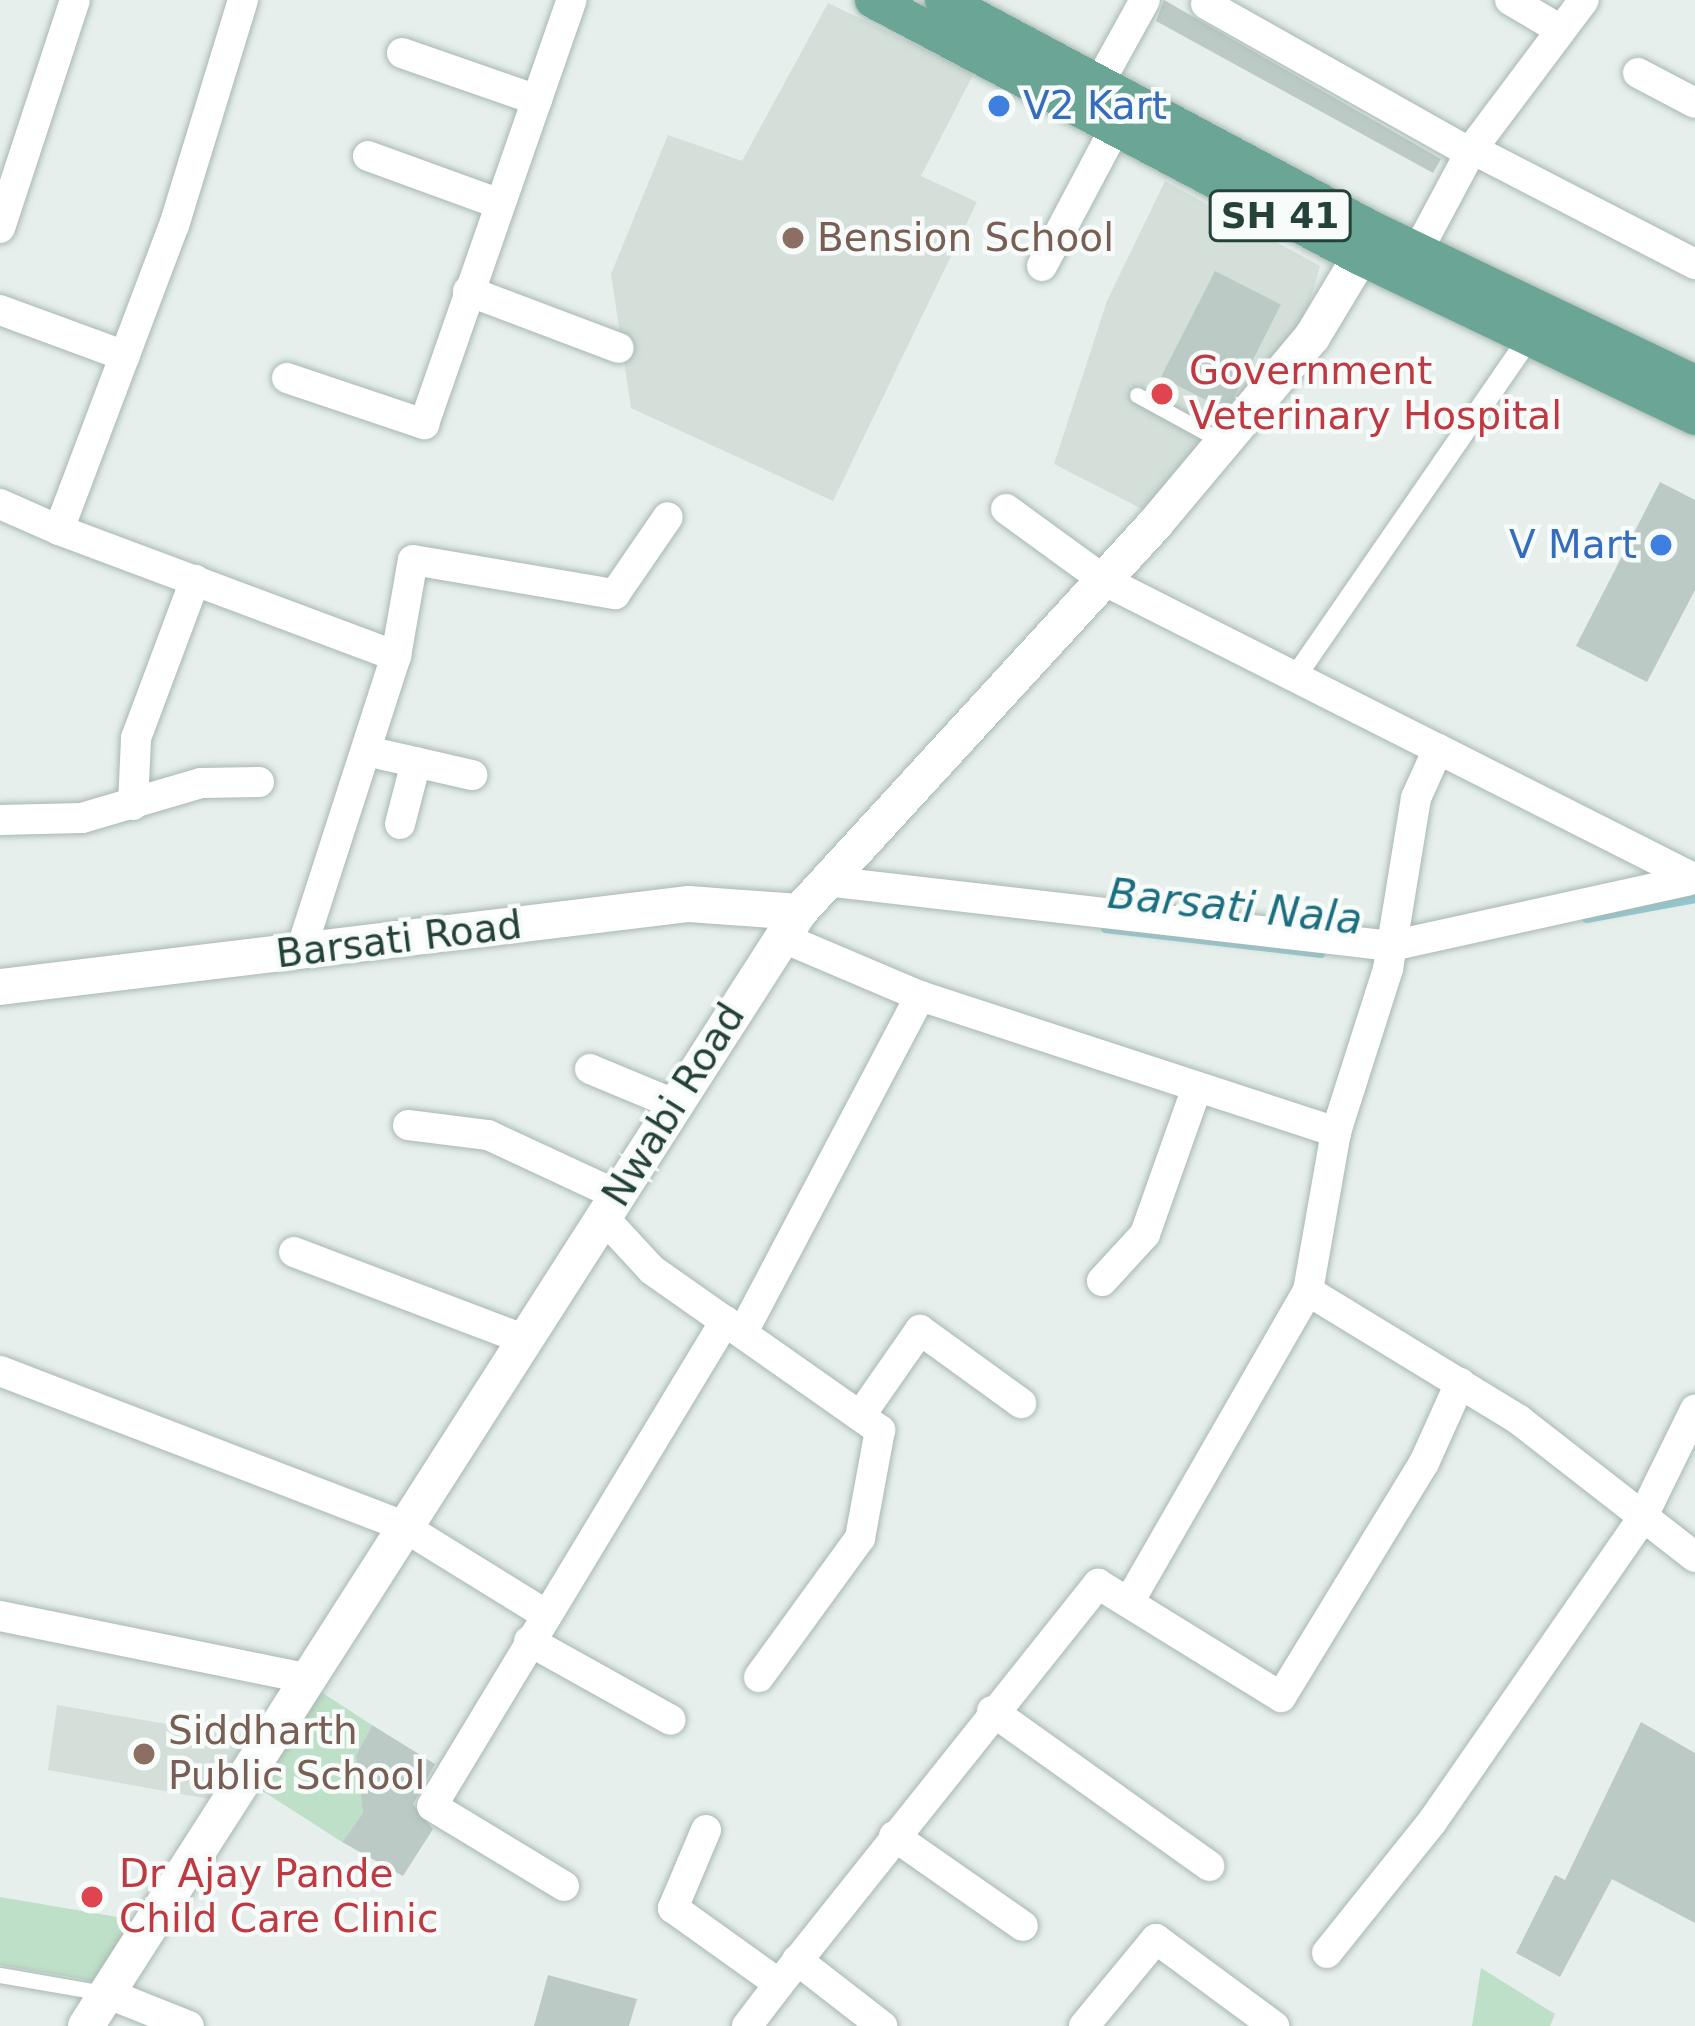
<!DOCTYPE html>
<html>
<head>
<meta charset="utf-8">
<style>
	body { margin:0 }
	#map { position:relative; width:1695px; height:2026px; overflow:hidden; background:#e6efeb; font-family:"DejaVu Sans",sans-serif }
	div>[style] { position:absolute }
	.built>* { inset:0; background:#d4dfda }
	.green>* { inset:0; background:#bfe0c8 }
	.stream>* { height:9px; margin:-4.5px; padding:0 4.5px; transform-origin:4.5px; border-radius:4.5px; background:#8ec9d4 }
	.building>* { inset:0; background:#bbcac4; transform-origin:0 0 }
	.roads { filter:drop-shadow(0 0 3px #a8b8b2) drop-shadow(0 0 3px #a8b8b2) }
	.service>* { height:15px; margin:-7.5px; padding:0 7.5px; transform-origin:7.5px; border-radius:7.5px; background:#fff }
	.pedestrian>* { height:21px; margin:-10.5px; padding:0 10.5px; transform-origin:10.5px; border-radius:10.5px; background:#fff }
	.minor>* { height:30px; margin:-15px; padding:0 15px; transform-origin:15px; border-radius:15px; background:#fff }
	.tertiary>* { height:36px; margin:-18px; padding:0 18px; transform-origin:18px; border-radius:18px; background:#fff }
	.primary>* { height:36px; margin:-18px; padding:0 18px; transform-origin:18px; border-radius:18px; background:#6aa596 }
	.dots>* { width:33px; height:33px; translate:-50% -50%; box-sizing:border-box; border:6px solid #f7fbf9; border-radius:50% }
	span { translate:-50% -50%; white-space:nowrap; text-align:center; line-height:1.15; -webkit-text-stroke:9px #f7fbf9; paint-order:stroke }
	.shield-label span { padding:3px 9px; background:#f7fbf9; border:3px solid; border-radius:9px; -webkit-text-stroke-width:0 }
	.shield-label { font-size:36px; color:#24423a; font-weight:700 }
	.shop-label { font-size:39px; color:#366cbe }
	.left { translate:0 -50%; text-align:left }
	.right { translate:-100% -50%; text-align:right }
	.education-label { font-size:39px; color:#785e54 }
	.health-label { font-size:39px; color:#be3a42 }
	.street-label { font-size:39px; color:#24423a }
	.water-label { font-size:42px; color:#1c6f80; font-style:italic }
</style>
</head>
<body>
<div id="map">
	<div class="built">
		<div style="clip-path:polygon(828px 3px,974px 73px,921px 176px,977px 202px,833px 501px,631px 408px,611px 274px,668px 135px,742px 161px)"></div>
		<div style="clip-path:polygon(1165px 181px,1320px 266px,1304px 324px,1150px 513px,1054px 464px,1107px 301px)"></div>
		<div style="clip-path:polygon(57px 1705px,247px 1738px,209px 1799px,48px 1770px)"></div>
	</div>
	<div class="green">
		<div style="clip-path:polygon(318px 1690px,372px 1725px,356px 1757px,363px 1813px,342px 1842px,261px 1790px)"></div>
		<div style="clip-path:polygon(0 1897px,135px 1920px,99px 1982px,0 1965px)"></div>
		<div style="clip-path:polygon(1481px 1968px,1555px 2014px,1550px 2026px,1472px 2026px)"></div>
	</div>
	<div class="stream">
		<div style="left:1586px;top:918px;width:111px;rotate:-10.4deg"></div>
		<div style="left:1105px;top:928px;width:217px;rotate:6.6deg"></div>
	</div>
	<div class="building">
		<div style="clip-path:polygon(1164px 0,1441px 159px,1433px 173px,1156px 21px)"></div>
		<div style="left:1215px;top:271px;width:74px;height:119px;rotate:27deg"></div>
		<div style="clip-path:polygon(1660px 482px,1695px 500px,1695px 590px,1647px 682px,1576px 646px)"></div>
		<div style="clip-path:polygon(1641px 1722px,1695px 1753px,1695px 1923px,1612px 1879px,1560px 1977px,1516px 1953px,1555px 1875px,1565px 1880px)"></div>
		<div style="clip-path:polygon(372px 1725px,435px 1764px,413px 1804px,433px 1829px,403px 1876px,342px 1842px,363px 1813px,356px 1756px)"></div>
		<div style="clip-path:polygon(548px 1975px,637px 1999px,629px 2026px,534px 2026px)"></div>
	</div>
	<div class="roads">
		<div class="service">
			<div style="left:1137px;top:395px;width:96px;rotate:28.7deg"></div>
			<div style="left:0;top:1975px;width:106px;rotate:9.8deg"></div>
		</div>
		<div class="pedestrian">
			<div style="left:1295px;top:676px;width:411px;rotate:-55.4deg"></div>
		</div>
		<div class="minor">
			<div style="left:243px;top:0;width:235px;rotate:107deg"></div>
			<div style="left:174px;top:225px;width:326px;rotate:110.7deg"></div>
			<div style="left:59px;top:530px;width:360px;rotate:20.5deg"></div>
			<div style="left:396px;top:656px;width:312px;rotate:107.9deg"></div>
			<div style="left:1510px;top:0;width:59px;rotate:30.5deg"></div>
			<div style="left:1206px;top:4px;width:303px;rotate:29.4deg"></div>
			<div style="left:402px;top:53px;width:143px;rotate:19.2deg"></div>
			<div style="left:1638px;top:73px;width:64px;rotate:27.8deg"></div>
			<div style="left:1098px;top:85px;width:97px;rotate:-61.1deg"></div>
			<div style="left:1472px;top:149px;width:251px;rotate:27.3deg"></div>
			<div style="left:368px;top:156px;width:140px;rotate:20deg"></div>
			<div style="left:0;top:228px;width:240px;rotate:-71.8deg"></div>
			<div style="left:1417px;top:252px;width:117px;rotate:-61.9deg"></div>
			<div style="left:1472px;top:149px;width:186px;rotate:-53.1deg"></div>
			<div style="left:1042px;top:266px;width:154px;rotate:-62.1deg"></div>
			<div style="left:468px;top:291px;width:161px;rotate:20.7deg"></div>
			<div style="left:0;top:310px;width:133px;rotate:20.2deg"></div>
			<div style="left:287px;top:378px;width:145px;rotate:18.6deg"></div>
			<div style="left:424px;top:424px;width:449px;rotate:-70.8deg"></div>
			<div style="left:0;top:504px;width:64px;rotate:23.8deg"></div>
			<div style="left:1006px;top:509px;width:122px;rotate:36deg"></div>
			<div style="left:1105px;top:581px;width:373px;rotate:26.8deg"></div>
			<div style="left:1438px;top:749px;width:54px;rotate:114.2deg"></div>
			<div style="left:1416px;top:798px;width:173px;rotate:99.3deg"></div>
			<div style="left:1388px;top:969px;width:171px;rotate:107.7deg"></div>
			<div style="left:1336px;top:1132px;width:161px;rotate:100deg"></div>
			<div style="left:1308px;top:1291px;width:247px;rotate:31.4deg"></div>
			<div style="left:1519px;top:1420px;width:223px;rotate:37.9deg"></div>
			<div style="left:396px;top:656px;width:97px;rotate:-80deg"></div>
			<div style="left:413px;top:560px;width:205px;rotate:9.6deg"></div>
			<div style="left:615px;top:594px;width:93px;rotate:-55.5deg"></div>
			<div style="left:1438px;top:749px;width:288px;rotate:26.8deg"></div>
			<div style="left:371px;top:752px;width:104px;rotate:12.8deg"></div>
			<div style="left:133px;top:805px;width:67px;rotate:-87.4deg"></div>
			<div style="left:136px;top:738px;width:169px;rotate:-69.5deg"></div>
			<div style="left:0;top:820px;width:82px;rotate:-1.4deg"></div>
			<div style="left:82px;top:818px;width:124px;rotate:-16.4deg"></div>
			<div style="left:201px;top:783px;width:58px;rotate:-1deg"></div>
			<div style="left:400px;top:824px;width:64px;rotate:-75.5deg"></div>
			<div style="left:826px;top:881px;width:569px;rotate:6.56deg"></div>
			<div style="left:1391px;top:946px;width:303px;rotate:-12.4deg"></div>
			<div style="left:920px;top:996px;width:438px;rotate:18.1deg"></div>
			<div style="left:590px;top:1069px;width:91px;rotate:22.6deg"></div>
			<div style="left:408px;top:1125px;width:81px;rotate:7.1deg"></div>
			<div style="left:488px;top:1135px;width:142px;rotate:24.9deg"></div>
			<div style="left:603px;top:1217px;width:72px;rotate:47.2deg"></div>
			<div style="left:652px;top:1270px;width:279px;rotate:35.1deg"></div>
			<div style="left:880px;top:1430px;width:110px;rotate:100.5deg"></div>
			<div style="left:860px;top:1538px;width:172px;rotate:126deg"></div>
			<div style="left:294px;top:1252px;width:245px;rotate:20.8deg"></div>
			<div style="left:1102px;top:1281px;width:64px;rotate:-47.5deg"></div>
			<div style="left:1145px;top:1234px;width:156px;rotate:-70.5deg"></div>
			<div style="left:743px;top:1332px;width:380px;rotate:-62.2deg"></div>
			<div style="left:920px;top:996px;width:151px;rotate:-157deg"></div>
			<div style="left:0;top:1371px;width:430px;rotate:21deg"></div>
			<div style="left:401px;top:1525px;width:169px;rotate:31.7deg"></div>
			<div style="left:860px;top:1416px;width:105px;rotate:-55.1deg"></div>
			<div style="left:920px;top:1330px;width:125px;rotate:35.9deg"></div>
			<div style="left:1129px;top:1602px;width:359px;rotate:-60.1deg"></div>
			<div style="left:0;top:1616px;width:310px;rotate:11.5deg"></div>
			<div style="left:529px;top:1641px;width:162px;rotate:29.1deg"></div>
			<div style="left:992px;top:1711px;width:267px;rotate:35.5deg"></div>
			<div style="left:706px;top:1830px;width:85px;rotate:112.9deg"></div>
			<div style="left:673px;top:1908px;width:130px;rotate:35.6deg"></div>
			<div style="left:779px;top:1984px;width:512px;rotate:-51.43deg"></div>
			<div style="left:1098px;top:1584px;width:215px;rotate:31.7deg"></div>
			<div style="left:1281px;top:1697px;width:274px;rotate:-58.6deg"></div>
			<div style="left:1424px;top:1463px;width:88px;rotate:-65.8deg"></div>
			<div style="left:894px;top:1836px;width:157px;rotate:34.9deg"></div>
			<div style="left:564px;top:1886px;width:154px;rotate:-148.8deg"></div>
			<div style="left:432px;top:1806px;width:567px;rotate:-58.86deg"></div>
			<div style="left:1327px;top:1953px;width:168px;rotate:-51.3deg"></div>
			<div style="left:1432px;top:1822px;width:367px;rotate:-55.3deg"></div>
			<div style="left:1641px;top:1520px;width:123px;rotate:-63.9deg"></div>
			<div style="left:797px;top:1960px;width:108px;rotate:37.8deg"></div>
			<div style="left:106px;top:1993px;width:89px;rotate:21.7deg"></div>
			<div style="left:747px;top:2026px;width:53px;rotate:-52.7deg"></div>
			<div style="left:1084px;top:2026px;width:113px;rotate:-50.4deg"></div>
			<div style="left:1156px;top:1939px;width:147px;rotate:36.4deg"></div>
		</div>
		<div class="tertiary">
			<div style="left:0;top:987px;width:694px;rotate:-6.87deg"></div>
			<div style="left:689px;top:904px;width:110px;rotate:4.2deg"></div>
			<div style="left:86px;top:2026px;width:1323px;rotate:-57.38deg"></div>
			<div style="left:799px;top:912px;width:527px;rotate:-47.46deg"></div>
			<div style="left:1155px;top:524px;width:244px;rotate:-50deg"></div>
			<div style="left:1312px;top:337px;width:93px;rotate:-59deg"></div>
		</div>
		<div class="primary">
			<div style="left:873px;top:0;width:551px;rotate:27.82deg"></div>
			<div style="left:1360px;top:257px;width:371px;rotate:25.5deg"></div>
			<div style="left:943px;top:0;width:486px;rotate:28.1deg"></div>
			<div style="left:1372px;top:229px;width:358px;rotate:25.5deg"></div>
		</div>
	</div>
	<div class="dots">
		<div style="left:999px;top:106px;background:#3f7fe0"></div>
		<div style="left:793px;top:238px;background:#8d6e63"></div>
		<div style="left:1162px;top:394px;background:#e0444e"></div>
		<div style="left:1661px;top:545px;background:#3f7fe0"></div>
		<div style="left:144px;top:1754px;background:#8d6e63"></div>
		<div style="left:92px;top:1897px;background:#e0444e"></div>
	</div>
	<div class="shield-label">
		<span style="left:1280px;top:216px">SH 41</span>
	</div>
	<div class="shop-label">
		<span class="left" style="left:1023px;top:106px">V2 Kart</span>
		<span class="right" style="left:1637px;top:545px">V Mart</span>
	</div>
	<div class="education-label">
		<span class="left" style="left:817px;top:238px">Bension School</span>
		<span class="left" style="left:168px;top:1754px">Siddharth<br>Public School</span>
	</div>
	<div class="health-label">
		<span class="left" style="left:1189px;top:394px">Government<br>Veterinary Hospital</span>
		<span class="left" style="left:119px;top:1897px">Dr Ajay Pande<br>Child Care Clinic</span>
	</div>
	<div class="street-label">
		<span style="left:399px;top:940px;rotate:-7deg">Barsati Road</span>
		<span style="left:674px;top:1105px;rotate:-58deg">Nwabi Road</span>
	</div>
	<div class="water-label">
		<span style="left:1235px;top:907px;rotate:6deg">Barsati Nala</span>
	</div>
</div>
</body>
</html>
